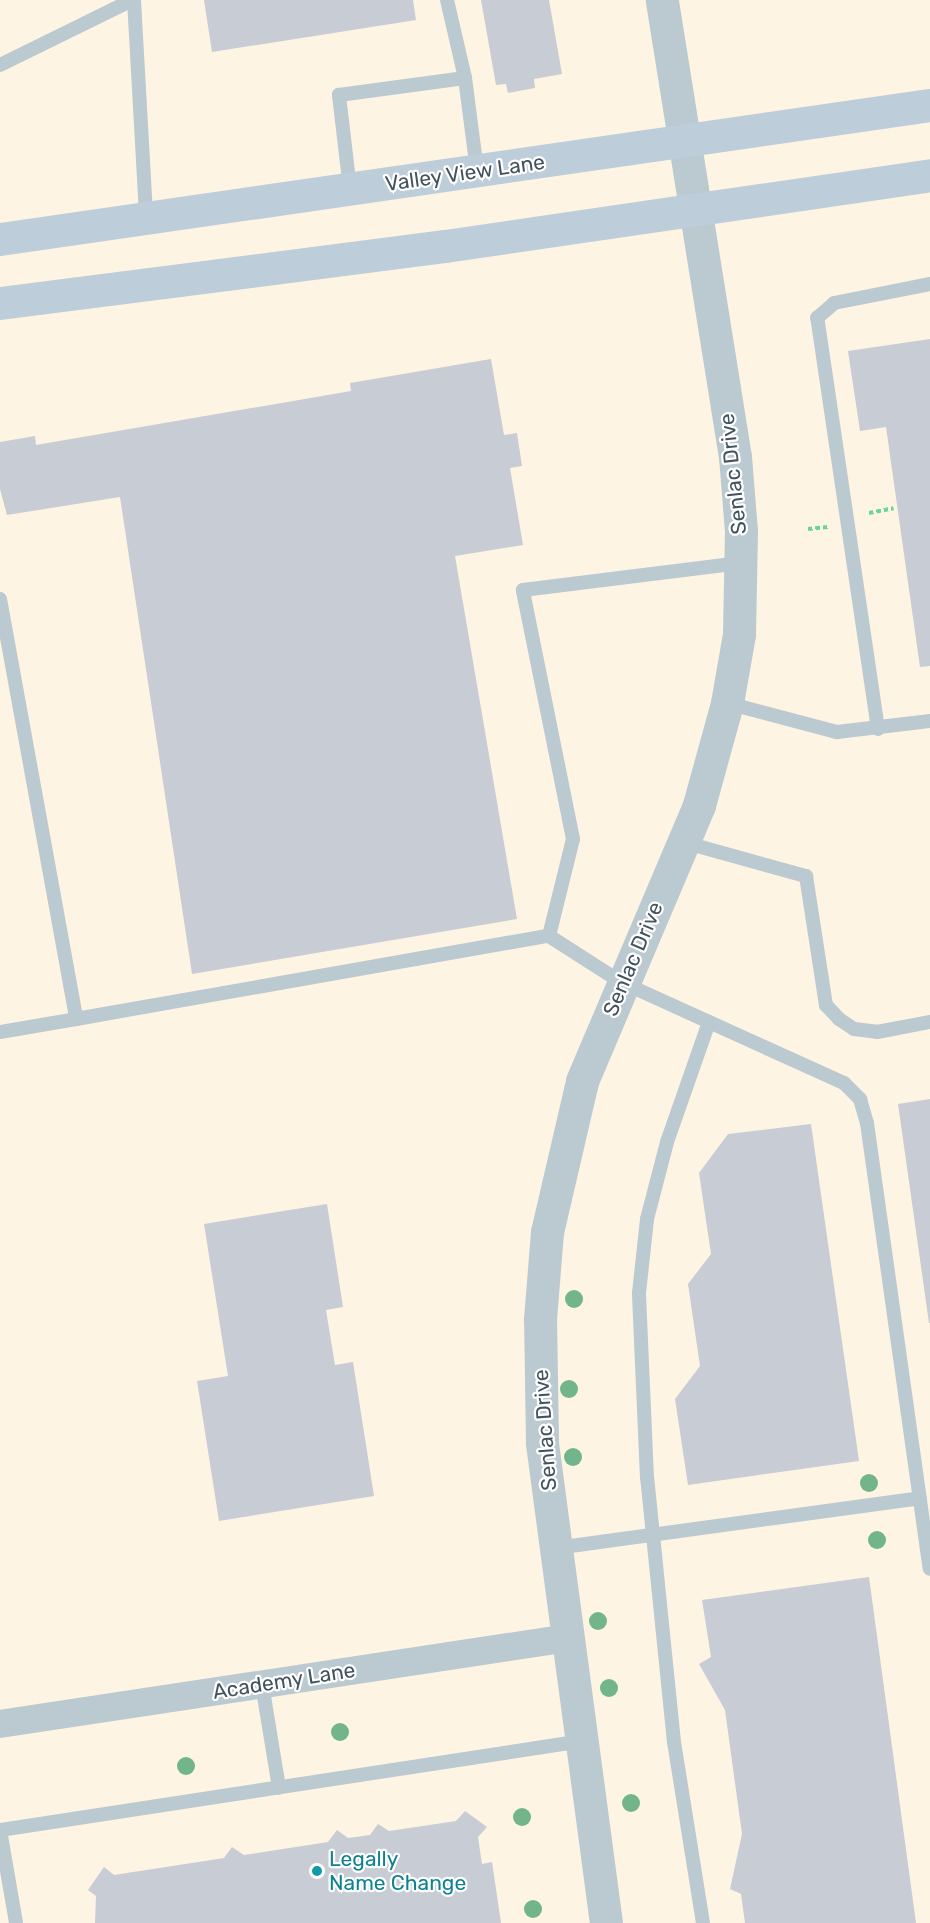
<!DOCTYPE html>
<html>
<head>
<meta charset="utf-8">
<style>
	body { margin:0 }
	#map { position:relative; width:930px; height:1923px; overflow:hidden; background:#f0eded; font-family:Rubik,sans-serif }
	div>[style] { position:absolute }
	.commercial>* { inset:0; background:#fef4e3; transform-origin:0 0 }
	.building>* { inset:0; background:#c8ccd4 }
	.path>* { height:4px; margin-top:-2px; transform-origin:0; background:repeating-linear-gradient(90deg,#69d697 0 4.5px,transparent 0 7.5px) }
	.service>* { height:14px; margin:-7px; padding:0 7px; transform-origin:7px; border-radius:7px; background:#bbc9d1 }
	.minor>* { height:28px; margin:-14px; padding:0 14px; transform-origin:14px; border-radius:14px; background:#bbc9d1 }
	.tertiary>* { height:33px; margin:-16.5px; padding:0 16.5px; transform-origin:16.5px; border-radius:16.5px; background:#bbc9d1 }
	.secondary>* { height:33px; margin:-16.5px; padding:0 16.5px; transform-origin:16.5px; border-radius:16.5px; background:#bdcdd9 }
	.trees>* { width:18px; height:18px; margin:-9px; border-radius:50%; background:#72b58d }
	.dots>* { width:16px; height:16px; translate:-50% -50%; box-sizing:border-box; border:3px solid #fff; border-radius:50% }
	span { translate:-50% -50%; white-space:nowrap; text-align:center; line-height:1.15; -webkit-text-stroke:4.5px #fff; paint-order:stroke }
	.street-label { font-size:21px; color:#43535d }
	.culture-label { font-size:21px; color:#0d838f }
	.left { translate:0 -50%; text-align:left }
</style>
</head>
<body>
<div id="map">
	<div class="commercial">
		<div style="left:0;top:0;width:930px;height:1923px"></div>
	</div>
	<div class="building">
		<div style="clip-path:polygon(204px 0,413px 0,416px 20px,212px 52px)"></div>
		<div style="clip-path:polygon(481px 0,549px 0,562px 74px,534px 79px,535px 88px,508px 93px,506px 84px,496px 85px)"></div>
		<div style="clip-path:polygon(930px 339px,930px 666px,920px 667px,886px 427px,860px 431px,848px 351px)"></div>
		<div style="clip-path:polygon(491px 359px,504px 435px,517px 433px,522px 466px,510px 468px,523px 545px,455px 556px,517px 919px,192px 974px,120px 497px,7px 515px,0 489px,0 442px,35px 436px,36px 445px,351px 391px,350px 383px)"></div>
		<div style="clip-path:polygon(930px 1099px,930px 1323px,929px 1323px,898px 1104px)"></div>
		<div style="clip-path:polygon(811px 1124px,859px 1461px,688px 1485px,675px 1399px,700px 1366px,688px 1284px,711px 1254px,699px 1173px,728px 1134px)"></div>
		<div style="clip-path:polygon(327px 1204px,343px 1307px,326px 1310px,335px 1365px,353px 1362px,374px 1496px,219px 1521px,197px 1381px,228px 1376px,204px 1224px)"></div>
		<div style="clip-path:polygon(869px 1577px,916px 1923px,745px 1923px,741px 1894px,730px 1889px,742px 1834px,725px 1710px,699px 1664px,711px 1657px,702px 1600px)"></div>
		<div style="clip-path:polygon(465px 1811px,487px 1827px,478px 1837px,482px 1864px,492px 1862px,501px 1923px,95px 1923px,96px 1896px,88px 1890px,104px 1867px,114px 1875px,224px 1858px,232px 1847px,244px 1855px,328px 1842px,337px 1830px,348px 1838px,370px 1835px,378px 1824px,389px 1831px,456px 1821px)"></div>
	</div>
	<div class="path">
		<div style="left:869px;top:513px;width:25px;rotate:-11deg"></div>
		<div style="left:808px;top:529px;width:20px;rotate:-6deg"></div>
	</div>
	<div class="service">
		<div style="left:134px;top:0;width:218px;rotate:86.8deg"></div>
		<div style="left:447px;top:0;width:80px;rotate:77deg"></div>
		<div style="left:0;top:65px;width:147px;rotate:-26.2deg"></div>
		<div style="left:350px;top:189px;width:95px;rotate:-96.7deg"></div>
		<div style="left:339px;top:95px;width:127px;rotate:-7.7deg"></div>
		<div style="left:465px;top:78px;width:94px;rotate:82.6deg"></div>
		<div style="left:0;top:599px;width:427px;rotate:79.7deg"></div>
		<div style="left:76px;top:1019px;width:480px;rotate:-10deg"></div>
		<div style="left:549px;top:936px;width:85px;rotate:32.6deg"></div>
		<div style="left:621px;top:982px;width:245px;rotate:24.4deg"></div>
		<div style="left:844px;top:1083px;width:23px;rotate:45deg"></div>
		<div style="left:860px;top:1099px;width:25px;rotate:74deg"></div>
		<div style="left:867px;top:1123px;width:450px;rotate:82deg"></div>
		<div style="left:727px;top:703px;width:114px;rotate:14.8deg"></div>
		<div style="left:837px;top:732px;width:94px;rotate:-6.7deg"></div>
		<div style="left:878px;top:729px;width:416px;rotate:-98.4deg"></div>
		<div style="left:817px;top:318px;width:23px;rotate:-41deg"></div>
		<div style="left:834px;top:303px;width:98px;rotate:-11.2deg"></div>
		<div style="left:683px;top:842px;width:128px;rotate:15.5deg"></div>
		<div style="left:806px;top:876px;width:131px;rotate:81.2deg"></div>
		<div style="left:826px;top:1005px;width:19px;rotate:47deg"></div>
		<div style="left:839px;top:1019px;width:18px;rotate:34deg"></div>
		<div style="left:854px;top:1029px;width:23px;rotate:7deg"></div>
		<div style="left:877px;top:1032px;width:54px;rotate:-10.7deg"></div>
		<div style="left:549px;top:936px;width:100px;rotate:-76.1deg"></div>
		<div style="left:573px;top:839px;width:254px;rotate:-101.4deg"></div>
		<div style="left:523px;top:590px;width:219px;rotate:-7.1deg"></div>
		<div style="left:0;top:1032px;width:77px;rotate:-9.7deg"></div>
		<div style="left:556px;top:1548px;width:367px;rotate:-7.8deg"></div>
		<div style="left:262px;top:1684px;width:105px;rotate:80.7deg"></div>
		<div style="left:0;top:1830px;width:589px;rotate:-8.69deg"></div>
		<div style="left:0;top:1830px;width:94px;rotate:80.2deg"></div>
		<div style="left:703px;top:1923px;width:183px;rotate:-99.1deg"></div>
		<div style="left:674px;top:1742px;width:265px;rotate:-95.8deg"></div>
		<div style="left:647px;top:1478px;width:185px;rotate:-92.5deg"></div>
		<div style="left:639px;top:1293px;width:74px;rotate:-83.8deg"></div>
		<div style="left:647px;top:1219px;width:80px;rotate:-75.4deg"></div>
		<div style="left:667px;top:1142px;width:127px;rotate:-70.7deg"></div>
	</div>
	<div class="minor">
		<div style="left:0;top:1724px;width:574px;rotate:-8.61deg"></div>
	</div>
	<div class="tertiary">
		<div style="left:606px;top:1923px;width:485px;rotate:-97.6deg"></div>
		<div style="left:542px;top:1442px;width:123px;rotate:-90.9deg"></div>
		<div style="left:540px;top:1319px;width:87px;rotate:-85.4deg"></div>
		<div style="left:547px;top:1232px;width:155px;rotate:-76.9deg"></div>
		<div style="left:582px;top:1081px;width:300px;rotate:-67deg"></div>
		<div style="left:699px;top:805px;width:106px;rotate:-74.6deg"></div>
		<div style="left:727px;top:703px;width:70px;rotate:-80.1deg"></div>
		<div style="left:739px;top:634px;width:103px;rotate:-88.9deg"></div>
		<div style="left:741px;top:531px;width:74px;rotate:-94.6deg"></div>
		<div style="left:735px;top:457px;width:463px;rotate:-99.1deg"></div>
	</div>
	<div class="secondary">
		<div style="left:0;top:239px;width:940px;rotate:-8.2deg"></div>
		<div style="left:0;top:303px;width:449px;rotate:-7.3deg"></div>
		<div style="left:445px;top:246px;width:490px;rotate:-8.3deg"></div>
	</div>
	<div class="trees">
		<div style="left:574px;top:1299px"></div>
		<div style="left:569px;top:1389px"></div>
		<div style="left:573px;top:1457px"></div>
		<div style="left:869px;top:1483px"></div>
		<div style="left:877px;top:1540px"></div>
		<div style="left:598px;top:1621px"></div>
		<div style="left:609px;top:1688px"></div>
		<div style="left:340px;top:1732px"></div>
		<div style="left:186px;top:1766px"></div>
		<div style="left:631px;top:1803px"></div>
		<div style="left:522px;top:1817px"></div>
		<div style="left:533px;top:1909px"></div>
	</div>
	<div class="dots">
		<div style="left:317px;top:1871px;background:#0f9aa8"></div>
	</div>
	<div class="street-label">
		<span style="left:465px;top:173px;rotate:-8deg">Valley View Lane</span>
		<span style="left:733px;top:474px;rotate:-96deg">Senlac Drive</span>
		<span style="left:633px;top:959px;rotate:-67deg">Senlac Drive</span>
		<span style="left:545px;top:1430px;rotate:-94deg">Senlac Drive</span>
		<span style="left:284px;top:1681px;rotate:-9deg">Academy Lane</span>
	</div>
	<div class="culture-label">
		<span class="left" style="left:329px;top:1871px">Legally<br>Name Change</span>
	</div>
</div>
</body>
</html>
